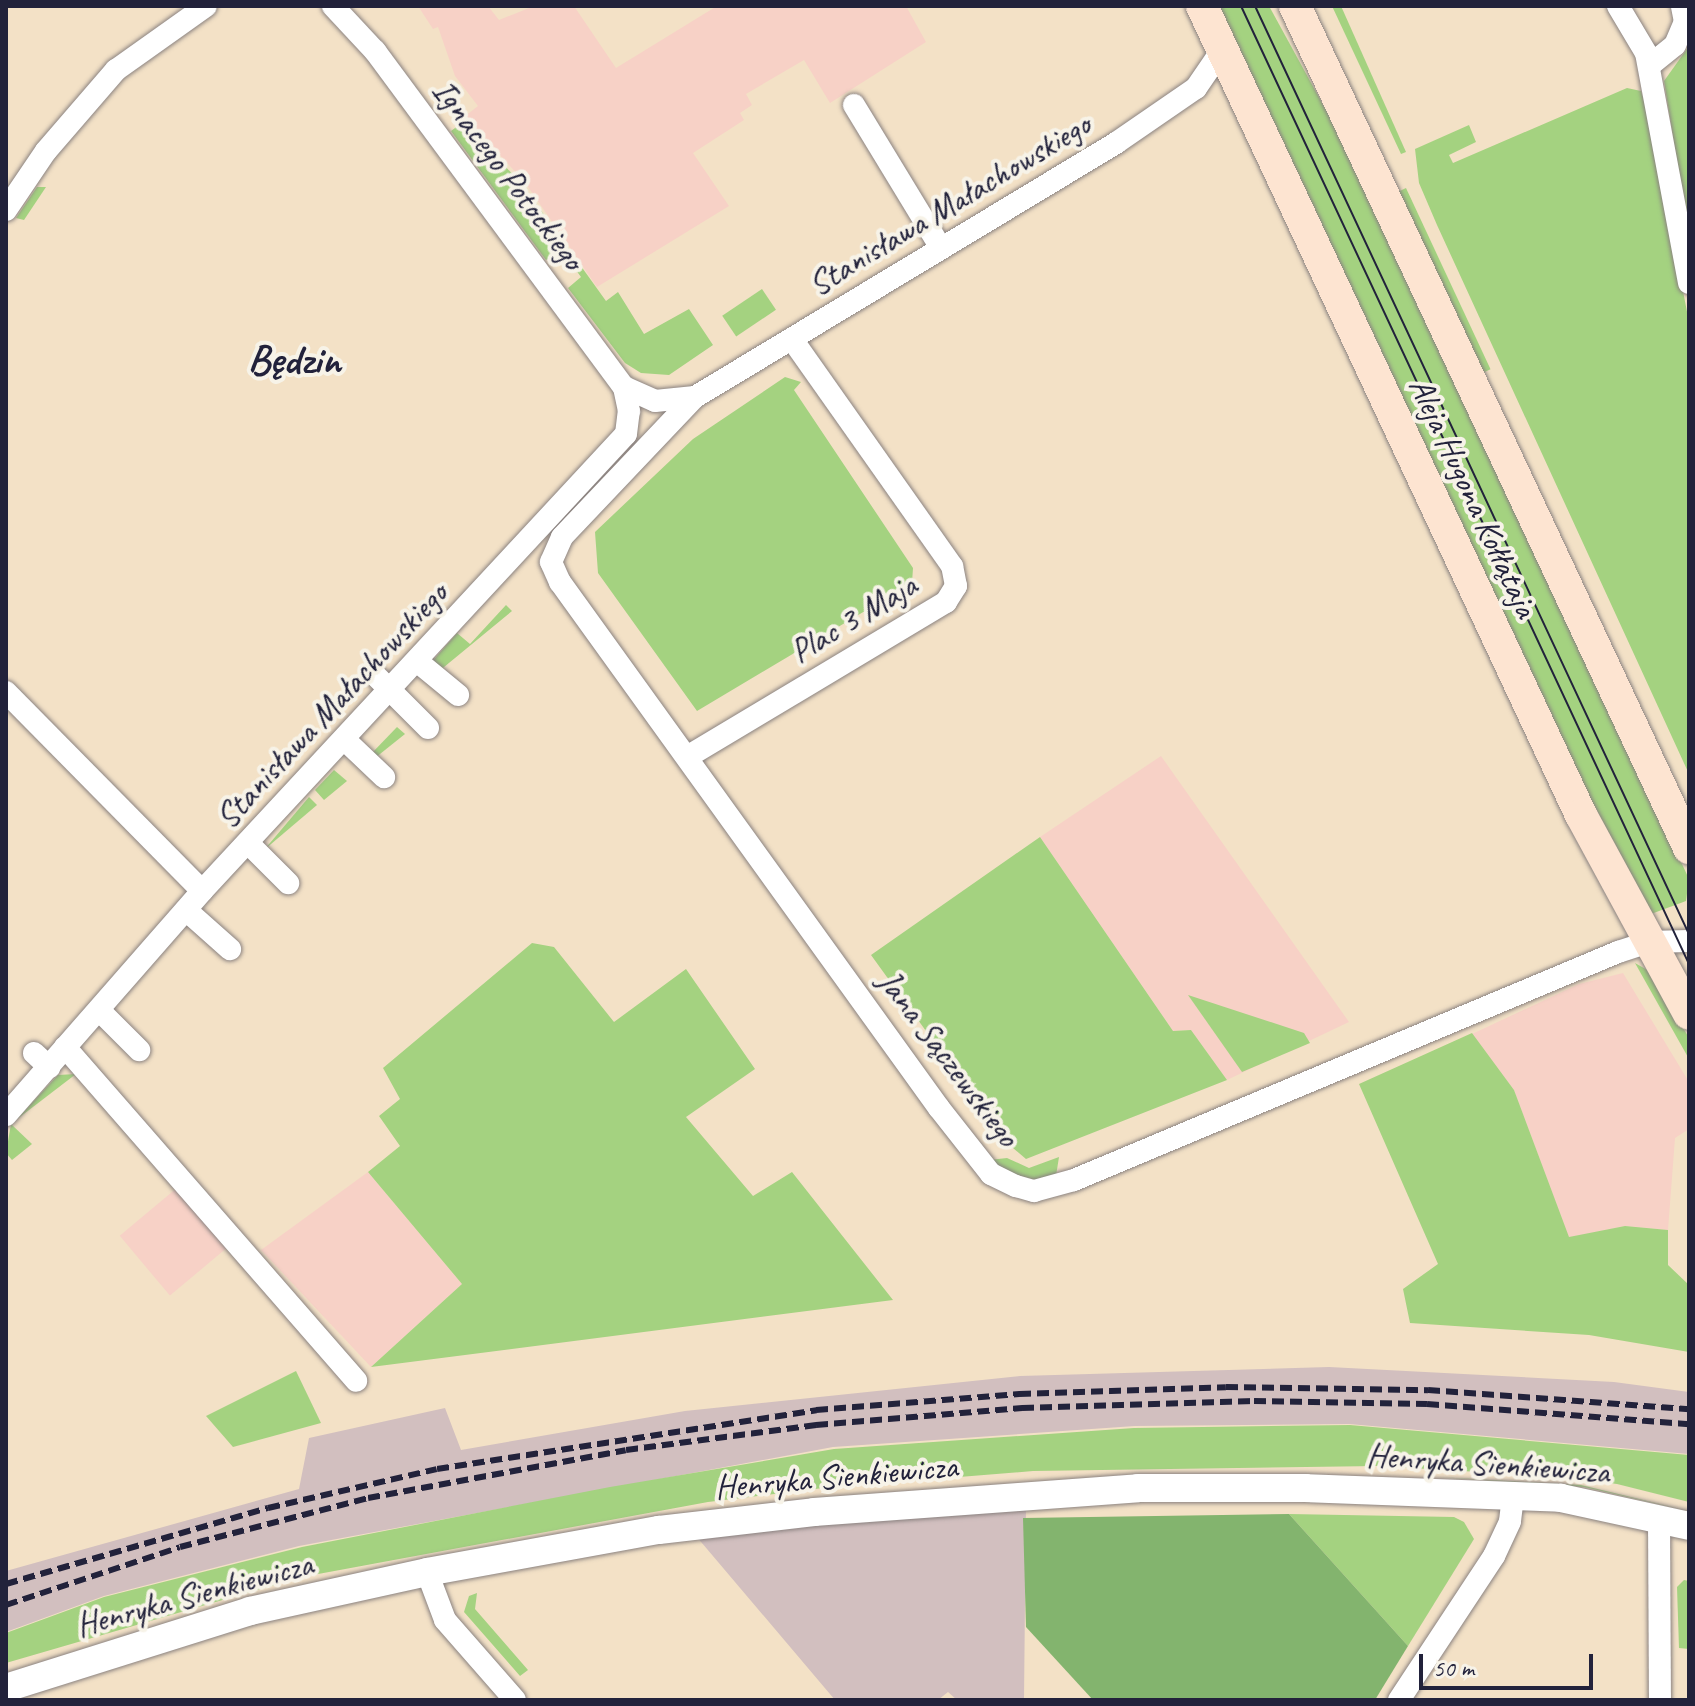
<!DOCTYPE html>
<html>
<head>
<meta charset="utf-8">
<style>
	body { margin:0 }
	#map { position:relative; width:1695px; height:1706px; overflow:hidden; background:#f3e1c6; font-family:Caveat,sans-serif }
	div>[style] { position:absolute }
	.built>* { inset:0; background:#f7d1c6; transform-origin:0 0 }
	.industrial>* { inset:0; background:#d2bfbf }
	.green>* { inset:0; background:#a4d280; transform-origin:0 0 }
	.forest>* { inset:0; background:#83b46e }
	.roads { filter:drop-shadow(0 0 2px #8a8280) drop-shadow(0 0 2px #8a8280) }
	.minor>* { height:22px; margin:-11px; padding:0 11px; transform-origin:11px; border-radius:11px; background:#fff }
	.tertiary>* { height:28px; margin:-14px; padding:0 14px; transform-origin:14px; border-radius:14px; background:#fff }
	.secondary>* { height:32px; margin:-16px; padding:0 16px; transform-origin:16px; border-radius:16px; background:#fde4d1 }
	.tram>* { height:2px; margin:-1px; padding:0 1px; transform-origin:1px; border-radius:1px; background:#22223b }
	.rail>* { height:6px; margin-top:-3px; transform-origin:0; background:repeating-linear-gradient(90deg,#22223b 0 12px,transparent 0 18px) }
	span { translate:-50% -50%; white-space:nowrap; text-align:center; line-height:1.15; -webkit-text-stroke:8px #f7f3e8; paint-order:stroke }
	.street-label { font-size:34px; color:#22223b }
	.district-label { font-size:42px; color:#22223b; font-weight:700 }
	.frame { position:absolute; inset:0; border:8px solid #22223b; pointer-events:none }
	.scale { position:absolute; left:1419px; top:1654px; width:174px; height:36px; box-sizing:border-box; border:4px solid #22223b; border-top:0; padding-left:10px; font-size:24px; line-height:28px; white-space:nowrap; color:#22223b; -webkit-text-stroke:6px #f7f3e8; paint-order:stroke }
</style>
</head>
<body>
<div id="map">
	<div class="built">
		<div style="clip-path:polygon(418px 6px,488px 6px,499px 20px,534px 6px,574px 6px,616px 68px,717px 6px,906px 6px,926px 42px,830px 103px,804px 60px,746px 94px,752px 105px,740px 113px,744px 120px,693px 153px,729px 206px,597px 287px,524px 181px,464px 117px,478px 106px,455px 76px,438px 27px,433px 29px)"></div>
		<div style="clip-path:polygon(1161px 756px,1349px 1022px,1227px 1080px,1191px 1030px,1173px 1031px,1040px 837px)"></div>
		<div style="clip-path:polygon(1623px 973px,1689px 1082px,1689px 1129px,1675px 1138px,1668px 1230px,1625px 1226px,1569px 1238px,1514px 1090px,1472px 1034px,1579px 984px)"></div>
		<div style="clip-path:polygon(368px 1172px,462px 1284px,371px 1367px,261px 1250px)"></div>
		<div style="left:178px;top:1187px;width:78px;height:76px;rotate:50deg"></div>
	</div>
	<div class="industrial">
		<div style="clip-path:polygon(1329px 1367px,1614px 1382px,1689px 1392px,1689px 1454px,1349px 1424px,1135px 1426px,833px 1447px,299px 1546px,104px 1596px,6px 1632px,6px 1571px,299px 1489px,309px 1438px,445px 1408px,461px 1450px,685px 1411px,1020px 1376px)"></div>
		<div style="clip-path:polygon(1026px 1505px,1024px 1700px,957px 1700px,948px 1692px,938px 1700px,835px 1700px,696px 1536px)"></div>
	</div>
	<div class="green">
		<div style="clip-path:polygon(1217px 6px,1269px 6px,1350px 154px,1689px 879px,1686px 901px,1651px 914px,1627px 877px)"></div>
		<div style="clip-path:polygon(1332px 6px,1341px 6px,1406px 152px,1401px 154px)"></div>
		<div style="clip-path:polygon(1689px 46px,1689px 235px,1664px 81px)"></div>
		<div style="clip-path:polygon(1627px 88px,1641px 91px,1650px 121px,1689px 322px,1689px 774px,1437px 225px,1419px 183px,1415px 149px,1469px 125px,1476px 142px,1449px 155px,1453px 163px)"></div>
		<div style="clip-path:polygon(463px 122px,522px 184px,606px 301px,618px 292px,644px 334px,689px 309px,713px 345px,669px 375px,641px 373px,625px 363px,568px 288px,581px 277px,564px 254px,546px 260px,451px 131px)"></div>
		<div style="clip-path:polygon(37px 187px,46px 187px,24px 220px,16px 218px)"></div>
		<div style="left:1406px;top:188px;width:200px;height:14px;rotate:65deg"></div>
		<div style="left:762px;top:289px;width:25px;height:48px;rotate:56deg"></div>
		<div style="clip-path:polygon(785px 377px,801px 382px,794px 390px,913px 568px,912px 583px,697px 711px,598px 573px,595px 532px,693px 439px)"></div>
		<div style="clip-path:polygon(506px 605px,512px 611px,438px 672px,430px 664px,457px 633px,470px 644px)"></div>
		<div style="clip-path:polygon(397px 727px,405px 734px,375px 758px,371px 754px)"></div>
		<div style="clip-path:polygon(334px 770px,347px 781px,324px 800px,315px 790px)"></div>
		<div style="clip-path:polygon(309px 797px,317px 805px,264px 850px)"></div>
		<div style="clip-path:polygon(1040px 837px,1173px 1031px,1191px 1030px,1227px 1080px,1026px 1159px,1007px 1143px,871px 955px)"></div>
		<div style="clip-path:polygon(532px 943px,554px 947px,614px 1022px,686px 969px,755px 1069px,686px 1117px,753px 1196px,792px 1172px,893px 1300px,371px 1367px,462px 1284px,368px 1172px,400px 1146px,379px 1116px,400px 1099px,383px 1068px)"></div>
		<div style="clip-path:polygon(1635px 963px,1649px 971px,1663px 993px,1689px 1038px,1689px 1059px)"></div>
		<div style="clip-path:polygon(1188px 995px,1304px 1033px,1310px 1043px,1242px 1072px)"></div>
		<div style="clip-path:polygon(1472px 1033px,1514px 1090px,1569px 1237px,1625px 1226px,1668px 1230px,1668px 1265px,1689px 1285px,1689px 1352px,1589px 1335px,1410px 1323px,1403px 1289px,1438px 1264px,1359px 1084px)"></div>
		<div style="clip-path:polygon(76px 1074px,16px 1120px,58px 1075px)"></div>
		<div style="clip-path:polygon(11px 1124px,32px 1144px,12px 1160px,6px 1153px)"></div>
		<div style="clip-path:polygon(1059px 1157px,1056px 1176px,1036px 1180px,1006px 1172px,989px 1160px,1007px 1158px,1029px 1168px)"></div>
		<div style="clip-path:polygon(296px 1371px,321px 1423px,233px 1447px,206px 1416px)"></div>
		<div style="clip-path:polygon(1350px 1425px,1689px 1455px,1689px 1502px,1617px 1484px,1564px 1477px,1377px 1466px,1033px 1471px,823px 1488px,708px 1502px,302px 1577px,6px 1663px,6px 1633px,104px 1597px,302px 1547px,610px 1487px,834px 1449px,1134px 1428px)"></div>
		<div style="clip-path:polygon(1438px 1477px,1581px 1485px,1689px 1511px,1584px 1487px)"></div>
		<div style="clip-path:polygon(1289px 1514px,1454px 1517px,1464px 1522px,1474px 1539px,1408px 1646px)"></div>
		<div style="clip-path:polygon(1684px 1580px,1689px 1581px,1689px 1649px,1679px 1648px,1677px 1587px)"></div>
		<div style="clip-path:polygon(477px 1593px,475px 1609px,528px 1670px,520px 1676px,464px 1612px,469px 1596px)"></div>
	</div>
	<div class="forest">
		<div style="clip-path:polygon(1289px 1514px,1408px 1646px,1375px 1700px,1093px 1700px,1026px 1627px,1023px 1518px)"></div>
	</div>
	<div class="roads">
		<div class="minor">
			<div style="left:333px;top:6px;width:62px;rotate:47deg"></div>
			<div style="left:375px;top:51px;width:418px;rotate:53.5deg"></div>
			<div style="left:624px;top:387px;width:34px;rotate:24deg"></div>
			<div style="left:655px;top:401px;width:40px;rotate:-5.7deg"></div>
			<div style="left:1618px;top:6px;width:55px;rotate:59.2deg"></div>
			<div style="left:1646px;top:53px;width:234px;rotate:79.4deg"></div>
			<div style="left:1649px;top:66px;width:33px;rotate:-39deg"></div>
			<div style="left:1675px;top:45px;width:25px;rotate:-67deg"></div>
			<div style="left:1685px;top:22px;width:16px;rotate:-101deg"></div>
			<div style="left:854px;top:105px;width:167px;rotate:58.7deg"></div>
			<div style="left:6px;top:210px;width:71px;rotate:-55.9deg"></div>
			<div style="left:46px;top:151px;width:107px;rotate:-49.2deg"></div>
			<div style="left:116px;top:70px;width:110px;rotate:-35.4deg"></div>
			<div style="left:551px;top:562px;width:22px;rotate:66deg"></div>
			<div style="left:560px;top:582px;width:648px;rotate:54.23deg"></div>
			<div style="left:939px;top:1108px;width:84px;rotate:51.8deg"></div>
			<div style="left:991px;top:1174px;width:28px;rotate:26deg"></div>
			<div style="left:1016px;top:1186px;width:19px;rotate:16deg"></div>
			<div style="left:1034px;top:1191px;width:41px;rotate:-15.4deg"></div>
			<div style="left:1074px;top:1180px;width:590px;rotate:-22.74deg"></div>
			<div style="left:1618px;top:952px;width:32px;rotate:-18deg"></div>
			<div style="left:1648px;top:942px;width:41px;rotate:-1.4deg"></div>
			<div style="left:551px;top:562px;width:27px;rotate:-66deg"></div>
			<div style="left:562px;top:537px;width:193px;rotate:-46.5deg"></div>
			<div style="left:695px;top:397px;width:492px;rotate:-31.1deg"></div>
			<div style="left:1116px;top:143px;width:97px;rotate:-34.5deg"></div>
			<div style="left:1196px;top:88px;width:46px;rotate:-55.6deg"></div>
			<div style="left:418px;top:662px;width:52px;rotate:39.5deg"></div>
			<div style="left:375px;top:675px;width:75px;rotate:45deg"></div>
			<div style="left:6px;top:692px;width:279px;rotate:45.4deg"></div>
			<div style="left:345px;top:740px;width:54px;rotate:43.5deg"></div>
			<div style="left:687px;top:757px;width:302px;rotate:-30.9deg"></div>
			<div style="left:946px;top:602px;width:19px;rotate:-58deg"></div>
			<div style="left:956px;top:586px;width:20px;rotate:-101deg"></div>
			<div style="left:952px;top:566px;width:278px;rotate:-125.2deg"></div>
			<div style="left:248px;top:843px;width:57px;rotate:45deg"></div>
			<div style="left:186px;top:910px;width:59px;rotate:41.6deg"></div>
			<div style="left:99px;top:1010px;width:57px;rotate:45deg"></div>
			<div style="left:65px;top:1047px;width:443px;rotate:48.9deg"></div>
			<div style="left:34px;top:1053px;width:21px;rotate:43deg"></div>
			<div style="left:6px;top:1115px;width:298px;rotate:-48.8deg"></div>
			<div style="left:202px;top:891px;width:623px;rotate:-47.15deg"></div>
			<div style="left:626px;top:434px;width:23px;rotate:-83deg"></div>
			<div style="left:629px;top:411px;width:25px;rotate:-102deg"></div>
			<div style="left:1659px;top:1518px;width:182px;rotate:89.7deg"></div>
			<div style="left:427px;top:1572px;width:51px;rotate:69.4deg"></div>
			<div style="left:445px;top:1620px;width:106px;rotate:48.8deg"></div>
			<div style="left:1399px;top:1700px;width:173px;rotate:-56.6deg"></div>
			<div style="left:1494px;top:1556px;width:38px;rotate:-65deg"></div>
			<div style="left:1510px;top:1521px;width:26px;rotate:-83deg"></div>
		</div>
		<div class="tertiary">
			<div style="left:6px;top:1688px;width:256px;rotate:-17.5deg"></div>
			<div style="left:250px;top:1611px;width:181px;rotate:-12.4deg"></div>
			<div style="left:427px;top:1572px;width:236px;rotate:-10.3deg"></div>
			<div style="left:659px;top:1530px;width:156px;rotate:-6.6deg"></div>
			<div style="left:814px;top:1512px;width:325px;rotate:-4.2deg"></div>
			<div style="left:1138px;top:1488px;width:167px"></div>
			<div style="left:1305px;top:1488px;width:256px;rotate:2.2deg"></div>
			<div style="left:1561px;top:1498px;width:131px;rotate:12.3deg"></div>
		</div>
		<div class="secondary">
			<div style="left:1202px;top:6px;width:893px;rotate:64.9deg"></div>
			<div style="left:1581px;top:815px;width:226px;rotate:61.5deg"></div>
			<div style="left:1295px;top:6px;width:930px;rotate:64.92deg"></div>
		</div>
	</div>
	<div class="tram">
		<div style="left:1241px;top:6px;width:1058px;rotate:64.94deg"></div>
		<div style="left:1255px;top:6px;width:1024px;rotate:64.94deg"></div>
	</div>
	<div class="rail">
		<div style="left:6px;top:1584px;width:273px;rotate:-16.2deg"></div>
		<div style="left:268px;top:1508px;width:173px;rotate:-13deg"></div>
		<div style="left:437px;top:1469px;width:384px;rotate:-8.8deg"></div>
		<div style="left:816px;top:1410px;width:204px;rotate:-4.5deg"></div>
		<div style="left:1019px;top:1394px;width:207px;rotate:-1.9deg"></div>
		<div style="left:1226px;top:1387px;width:202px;rotate:0.9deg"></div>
		<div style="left:1428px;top:1390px;width:262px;rotate:4.2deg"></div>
		<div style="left:6px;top:1605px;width:183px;rotate:-18.4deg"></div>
		<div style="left:180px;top:1547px;width:194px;rotate:-14.6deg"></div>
		<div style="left:368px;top:1498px;width:262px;rotate:-10.5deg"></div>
		<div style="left:626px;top:1450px;width:192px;rotate:-7.5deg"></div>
		<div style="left:816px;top:1425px;width:207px;rotate:-4.7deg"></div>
		<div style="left:1022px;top:1408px;width:232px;rotate:-1.7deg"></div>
		<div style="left:1254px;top:1401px;width:173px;rotate:1deg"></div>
		<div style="left:1427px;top:1404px;width:263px;rotate:4.4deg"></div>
	</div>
	<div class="street-label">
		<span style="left:509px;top:174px;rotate:53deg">Ignacego Potockiego</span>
		<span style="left:949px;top:204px;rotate:-31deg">Stanisława Małachowskiego</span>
		<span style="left:1474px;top:497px;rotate:65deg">Aleja Hugona Kołłątaja</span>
		<span style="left:853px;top:618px;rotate:-31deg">Plac 3 Maja</span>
		<span style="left:331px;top:705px;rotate:-47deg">Stanisława Małachowskiego</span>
		<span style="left:949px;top:1058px;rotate:53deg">Jana Sączewskiego</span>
		<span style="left:1488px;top:1463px;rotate:4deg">Henryka Sienkiewicza</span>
		<span style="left:836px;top:1476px;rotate:-5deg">Henryka Sienkiewicza</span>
		<span style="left:194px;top:1594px;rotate:-15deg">Henryka Sienkiewicza</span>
	</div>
	<div class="district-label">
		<span style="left:294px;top:360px">Będzin</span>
	</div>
	<div class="frame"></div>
	<div class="scale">50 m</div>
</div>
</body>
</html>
